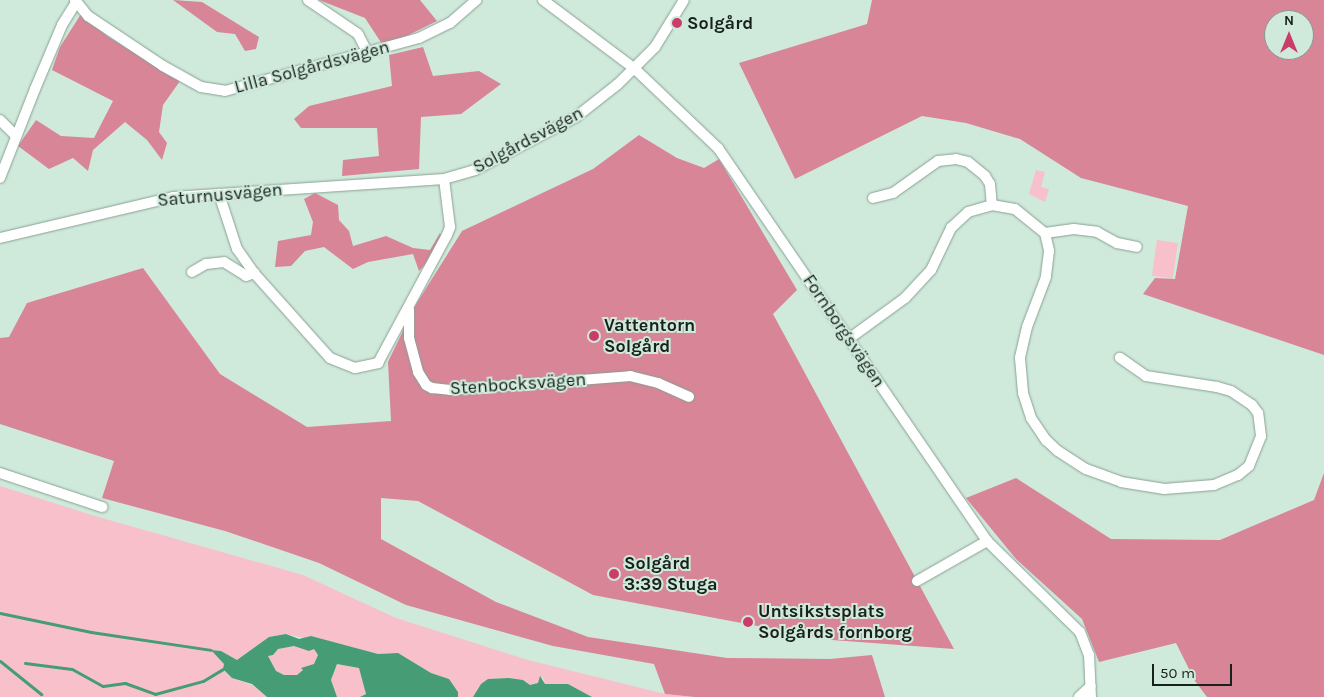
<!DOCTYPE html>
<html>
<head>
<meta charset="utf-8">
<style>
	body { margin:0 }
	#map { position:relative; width:1324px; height:697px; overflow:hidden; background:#cfe9db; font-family:Karla,sans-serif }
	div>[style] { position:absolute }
	.green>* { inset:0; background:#f8c0cb; transform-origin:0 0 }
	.forest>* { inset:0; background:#d88598 }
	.water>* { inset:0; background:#459c75 }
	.stream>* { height:3px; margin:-1.5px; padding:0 1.5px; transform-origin:1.5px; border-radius:1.5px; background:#459c75 }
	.roads { filter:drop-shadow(0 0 1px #88a193) drop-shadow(0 0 1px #88a193) }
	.street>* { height:10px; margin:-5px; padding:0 5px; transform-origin:5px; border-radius:5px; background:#fff }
	.dots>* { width:14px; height:14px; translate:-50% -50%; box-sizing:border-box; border:2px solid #cfe9db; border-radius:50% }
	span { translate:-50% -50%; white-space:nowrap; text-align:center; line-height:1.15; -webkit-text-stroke:4px #cfe9db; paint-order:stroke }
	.poi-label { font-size:18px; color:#18211c; font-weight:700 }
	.left { translate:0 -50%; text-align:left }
	.street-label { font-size:18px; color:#18211c }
	.north { position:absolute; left:1264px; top:10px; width:50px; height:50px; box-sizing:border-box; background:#cfe9db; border:1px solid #86998f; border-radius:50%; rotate:0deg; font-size:14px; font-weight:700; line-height:20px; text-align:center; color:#18211c }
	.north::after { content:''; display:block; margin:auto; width:18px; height:22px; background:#ca3d6b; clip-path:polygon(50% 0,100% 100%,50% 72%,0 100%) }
	.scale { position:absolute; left:1152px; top:664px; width:80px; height:22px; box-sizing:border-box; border:2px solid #18211c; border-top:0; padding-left:6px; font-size:15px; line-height:18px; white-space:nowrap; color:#18211c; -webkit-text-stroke:4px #cfe9db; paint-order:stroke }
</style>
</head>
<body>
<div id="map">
	<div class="green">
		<div style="clip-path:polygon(1036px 170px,1045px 172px,1041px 187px,1049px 189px,1045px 202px,1029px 194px)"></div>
		<div style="left:1157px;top:240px;width:21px;height:36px;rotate:8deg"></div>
		<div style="clip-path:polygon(0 486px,95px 516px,303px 575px,396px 618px,528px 660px,665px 694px,695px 697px,592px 697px,568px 684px,545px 684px,543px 677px,538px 683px,530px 685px,523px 680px,509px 678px,488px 679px,473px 697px,458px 697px,458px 692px,449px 679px,431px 673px,398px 653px,378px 654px,286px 634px,269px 637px,237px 660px,221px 651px,212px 650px,224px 664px,223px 670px,232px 678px,252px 685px,267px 697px,0 697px)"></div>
		<div style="clip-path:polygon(294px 646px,314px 649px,318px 654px,314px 664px,297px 675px,285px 675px,276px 671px,268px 656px,278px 649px)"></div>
		<div style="clip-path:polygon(337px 664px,359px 668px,366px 688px,364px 697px,337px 697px,331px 680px)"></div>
	</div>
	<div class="forest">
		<div style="clip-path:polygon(173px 0,202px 2px,259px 37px,256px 49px,245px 51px,235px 34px,217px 32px)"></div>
		<div style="clip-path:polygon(319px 0,420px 0,437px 21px,384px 47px,365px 18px)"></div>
		<div style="clip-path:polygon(evenodd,872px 0,1324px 0,1324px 355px,1143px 294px,1155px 278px,1175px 279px,1188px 206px,1081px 178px,1020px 139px,966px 123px,922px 116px,795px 179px,739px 63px,867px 24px,872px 0,1274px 20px,1304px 20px,1304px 50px,1274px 50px,1274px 20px)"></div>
		<div style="clip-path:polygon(81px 14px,107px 36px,180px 81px,163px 105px,159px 132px,167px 143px,162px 160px,147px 140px,125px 122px,93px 150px,88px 171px,73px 158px,49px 169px,18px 146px,36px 120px,61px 136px,94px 138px,113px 101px,52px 70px,60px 47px)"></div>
		<div style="clip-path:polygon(423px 47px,433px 76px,479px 71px,501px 84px,461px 114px,421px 117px,419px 169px,342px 176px,343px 160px,379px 156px,377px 128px,301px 128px,294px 119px,309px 106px,392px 86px,389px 55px)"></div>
		<div style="clip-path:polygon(639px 135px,677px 158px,704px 168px,719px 159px,797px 290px,773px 314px,954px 649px,832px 640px,593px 595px,418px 501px,381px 498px,381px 539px,496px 602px,588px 637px,727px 658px,830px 659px,872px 655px,885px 697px,695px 697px,665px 694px,654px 664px,553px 646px,406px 605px,319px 563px,225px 531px,102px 498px,114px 461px,0 424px,0 338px,9px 337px,27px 303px,143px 268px,220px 374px,307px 427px,391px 421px,388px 362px,415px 306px,462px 231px,593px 169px)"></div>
		<div style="clip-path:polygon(315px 193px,338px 205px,339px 220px,349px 231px,353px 246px,386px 236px,413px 248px,430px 250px,440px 233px,441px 236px,431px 258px,419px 271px,413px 254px,368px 262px,353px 269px,324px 247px,305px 251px,291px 266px,275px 267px,278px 241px,311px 235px,313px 222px,304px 199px)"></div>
		<div style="clip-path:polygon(1324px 473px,1324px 697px,1207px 697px,1195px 681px,1176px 643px,1099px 662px,1082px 619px,1016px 559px,966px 498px,1016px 478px,1111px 539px,1220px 540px,1314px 500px)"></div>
	</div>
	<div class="water">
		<div style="clip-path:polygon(evenodd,286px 634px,299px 639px,311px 636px,378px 654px,398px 653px,431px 673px,449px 679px,458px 692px,458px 697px,360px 697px,366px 694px,359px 668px,337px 664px,331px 680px,337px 697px,267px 697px,252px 684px,232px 678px,223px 669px,224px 664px,211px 650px,221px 651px,237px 660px,269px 637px,286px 634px,294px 646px,309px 651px,314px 649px,318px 655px,314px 664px,301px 668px,303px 670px,297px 675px,284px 675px,276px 671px,268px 656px,273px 655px,278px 649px,294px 646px)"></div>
		<div style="clip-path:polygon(540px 676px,545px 684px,568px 684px,592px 697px,473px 697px,481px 684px,488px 679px,509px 678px,523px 680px,530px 685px,538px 683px)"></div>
	</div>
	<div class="stream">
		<div style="left:0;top:613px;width:93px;rotate:11.8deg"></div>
		<div style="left:91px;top:632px;width:121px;rotate:8.5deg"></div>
		<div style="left:0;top:661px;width:53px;rotate:38.8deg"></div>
		<div style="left:25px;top:663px;width:47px;rotate:7.3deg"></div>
		<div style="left:72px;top:669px;width:35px;rotate:29deg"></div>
		<div style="left:103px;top:686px;width:22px;rotate:-8deg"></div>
		<div style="left:125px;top:683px;width:32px;rotate:20deg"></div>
		<div style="left:155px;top:694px;width:50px;rotate:-15.2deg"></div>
		<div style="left:203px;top:681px;width:23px;rotate:-31deg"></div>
	</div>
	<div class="roads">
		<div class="street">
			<div style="left:75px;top:0;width:21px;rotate:51deg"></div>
			<div style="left:88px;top:16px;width:90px;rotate:33.7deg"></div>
			<div style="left:163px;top:66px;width:43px;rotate:28.9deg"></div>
			<div style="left:201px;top:87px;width:24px;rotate:9deg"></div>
			<div style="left:225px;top:91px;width:201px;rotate:-15.3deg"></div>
			<div style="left:419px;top:38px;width:34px;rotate:-26deg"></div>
			<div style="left:450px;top:23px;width:35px;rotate:-41deg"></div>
			<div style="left:308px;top:0;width:60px;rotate:34.2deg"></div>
			<div style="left:358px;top:34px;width:20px;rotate:63deg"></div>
			<div style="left:543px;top:0;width:115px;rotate:36.9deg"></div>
			<div style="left:635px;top:69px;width:115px;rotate:43.6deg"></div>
			<div style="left:718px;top:148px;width:476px;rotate:55.6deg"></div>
			<div style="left:987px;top:541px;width:130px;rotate:44.4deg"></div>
			<div style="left:1080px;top:632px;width:25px;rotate:69deg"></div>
			<div style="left:1089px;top:655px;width:42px;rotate:87.3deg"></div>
			<div style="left:0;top:120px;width:23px;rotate:45deg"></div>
			<div style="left:0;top:178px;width:96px;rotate:-68.5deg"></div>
			<div style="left:35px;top:89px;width:69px;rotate:-67.1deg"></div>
			<div style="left:62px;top:25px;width:26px;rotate:-58deg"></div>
			<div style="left:873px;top:198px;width:21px;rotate:-14deg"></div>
			<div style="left:893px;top:193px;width:55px;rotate:-35.4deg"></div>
			<div style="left:938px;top:161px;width:18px;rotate:-6deg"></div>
			<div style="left:956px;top:159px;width:12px;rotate:14deg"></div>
			<div style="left:968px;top:162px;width:22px;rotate:39deg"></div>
			<div style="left:985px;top:176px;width:9px;rotate:58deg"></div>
			<div style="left:990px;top:184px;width:21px;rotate:85deg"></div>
			<div style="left:1045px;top:233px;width:29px;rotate:-8deg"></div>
			<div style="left:1074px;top:229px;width:23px;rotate:7deg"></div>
			<div style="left:1097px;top:232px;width:23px;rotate:29deg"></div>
			<div style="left:1117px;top:243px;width:20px;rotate:11deg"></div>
			<div style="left:0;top:238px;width:178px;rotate:-13.3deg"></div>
			<div style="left:173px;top:197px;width:272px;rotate:-3.8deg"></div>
			<div style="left:444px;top:179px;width:32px;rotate:-16deg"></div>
			<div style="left:475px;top:170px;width:114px;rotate:-27.7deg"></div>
			<div style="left:576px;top:117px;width:53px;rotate:-38.2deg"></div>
			<div style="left:618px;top:84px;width:52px;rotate:-45deg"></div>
			<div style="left:655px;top:47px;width:55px;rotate:-58.3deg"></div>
			<div style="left:192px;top:272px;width:16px;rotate:-30deg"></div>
			<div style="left:206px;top:264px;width:18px;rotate:-6deg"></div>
			<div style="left:224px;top:262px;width:26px;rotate:32deg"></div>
			<div style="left:246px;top:276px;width:9px;rotate:-21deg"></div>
			<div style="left:254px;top:273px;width:29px;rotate:-125deg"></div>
			<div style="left:237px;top:249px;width:58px;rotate:-108.1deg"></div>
			<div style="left:254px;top:273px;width:114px;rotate:48.2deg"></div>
			<div style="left:330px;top:358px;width:27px;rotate:22deg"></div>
			<div style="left:355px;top:368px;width:24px;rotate:-12deg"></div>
			<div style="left:378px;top:363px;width:145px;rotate:-61.7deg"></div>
			<div style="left:447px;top:235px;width:9px;rotate:-69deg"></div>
			<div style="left:450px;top:227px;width:48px;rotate:-97.1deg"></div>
			<div style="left:409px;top:310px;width:28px;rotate:90deg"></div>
			<div style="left:409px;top:338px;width:35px;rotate:75deg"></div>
			<div style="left:418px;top:372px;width:15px;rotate:58deg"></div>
			<div style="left:426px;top:385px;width:7px;rotate:27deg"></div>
			<div style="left:432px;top:388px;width:18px;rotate:6deg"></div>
			<div style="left:450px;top:390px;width:181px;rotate:-4.4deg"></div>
			<div style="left:630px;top:376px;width:29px;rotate:14deg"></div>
			<div style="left:658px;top:383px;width:34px;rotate:24deg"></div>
			<div style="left:850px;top:338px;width:68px;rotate:-36deg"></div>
			<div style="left:905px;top:298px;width:38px;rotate:-47deg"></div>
			<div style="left:931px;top:270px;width:47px;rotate:-64.5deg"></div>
			<div style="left:951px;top:228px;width:23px;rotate:-43deg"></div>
			<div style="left:968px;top:212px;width:25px;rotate:-16deg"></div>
			<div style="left:992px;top:205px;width:23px;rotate:10deg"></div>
			<div style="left:1015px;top:209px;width:38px;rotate:39deg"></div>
			<div style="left:1045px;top:233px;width:18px;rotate:77deg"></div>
			<div style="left:1049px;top:251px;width:26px;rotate:97deg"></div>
			<div style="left:1046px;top:277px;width:53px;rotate:110.8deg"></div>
			<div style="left:1027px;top:327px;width:32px;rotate:103deg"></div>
			<div style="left:1020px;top:358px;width:35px;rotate:85deg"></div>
			<div style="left:1023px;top:393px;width:26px;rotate:72deg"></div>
			<div style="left:1031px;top:418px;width:27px;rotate:56deg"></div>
			<div style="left:1046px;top:440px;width:16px;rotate:43deg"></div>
			<div style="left:1058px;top:451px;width:33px;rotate:33deg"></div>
			<div style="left:1086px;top:469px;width:37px;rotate:20deg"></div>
			<div style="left:1121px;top:482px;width:44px;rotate:9.2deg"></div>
			<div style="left:1164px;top:489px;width:50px;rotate:-4.6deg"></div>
			<div style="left:1214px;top:485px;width:26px;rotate:-23deg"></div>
			<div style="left:1238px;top:475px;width:14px;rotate:-39deg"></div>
			<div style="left:1249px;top:466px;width:32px;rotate:-68deg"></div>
			<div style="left:1261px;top:436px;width:23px;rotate:-97deg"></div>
			<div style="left:1258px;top:413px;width:10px;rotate:-127deg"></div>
			<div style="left:1252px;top:405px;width:25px;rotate:-146deg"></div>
			<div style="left:1231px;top:391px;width:15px;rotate:-164deg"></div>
			<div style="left:1217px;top:387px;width:72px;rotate:-171.2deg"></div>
			<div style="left:1146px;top:376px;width:32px;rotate:-145deg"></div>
			<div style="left:0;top:473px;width:108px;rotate:18.4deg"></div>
			<div style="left:917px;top:581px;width:81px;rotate:-29.7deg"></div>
			<div style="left:1079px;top:697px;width:16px;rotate:-43deg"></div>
		</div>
	</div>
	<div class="dots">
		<div style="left:677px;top:23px;background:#ca3d6b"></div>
		<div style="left:594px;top:336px;background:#ca3d6b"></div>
		<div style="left:614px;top:574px;background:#ca3d6b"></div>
		<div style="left:748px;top:622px;background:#ca3d6b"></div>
	</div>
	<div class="poi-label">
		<span class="left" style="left:687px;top:23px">Solgård</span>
		<span class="left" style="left:604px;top:336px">Vattentorn<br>Solgård</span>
		<span class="left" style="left:624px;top:574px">Solgård<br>3:39 Stuga</span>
		<span class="left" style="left:758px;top:622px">Untsikstsplats<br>Solgårds fornborg</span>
	</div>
	<div class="street-label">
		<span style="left:312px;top:67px;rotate:-15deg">Lilla Solgårdsvägen</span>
		<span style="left:528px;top:140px;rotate:-28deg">Solgårdsvägen</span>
		<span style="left:220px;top:195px;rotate:-5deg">Saturnusvägen</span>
		<span style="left:844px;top:331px;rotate:56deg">Fornborgsvägen</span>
		<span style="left:518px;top:384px;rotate:-4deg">Stenbocksvägen</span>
	</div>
	<div class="north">N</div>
	<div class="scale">50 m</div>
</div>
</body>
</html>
